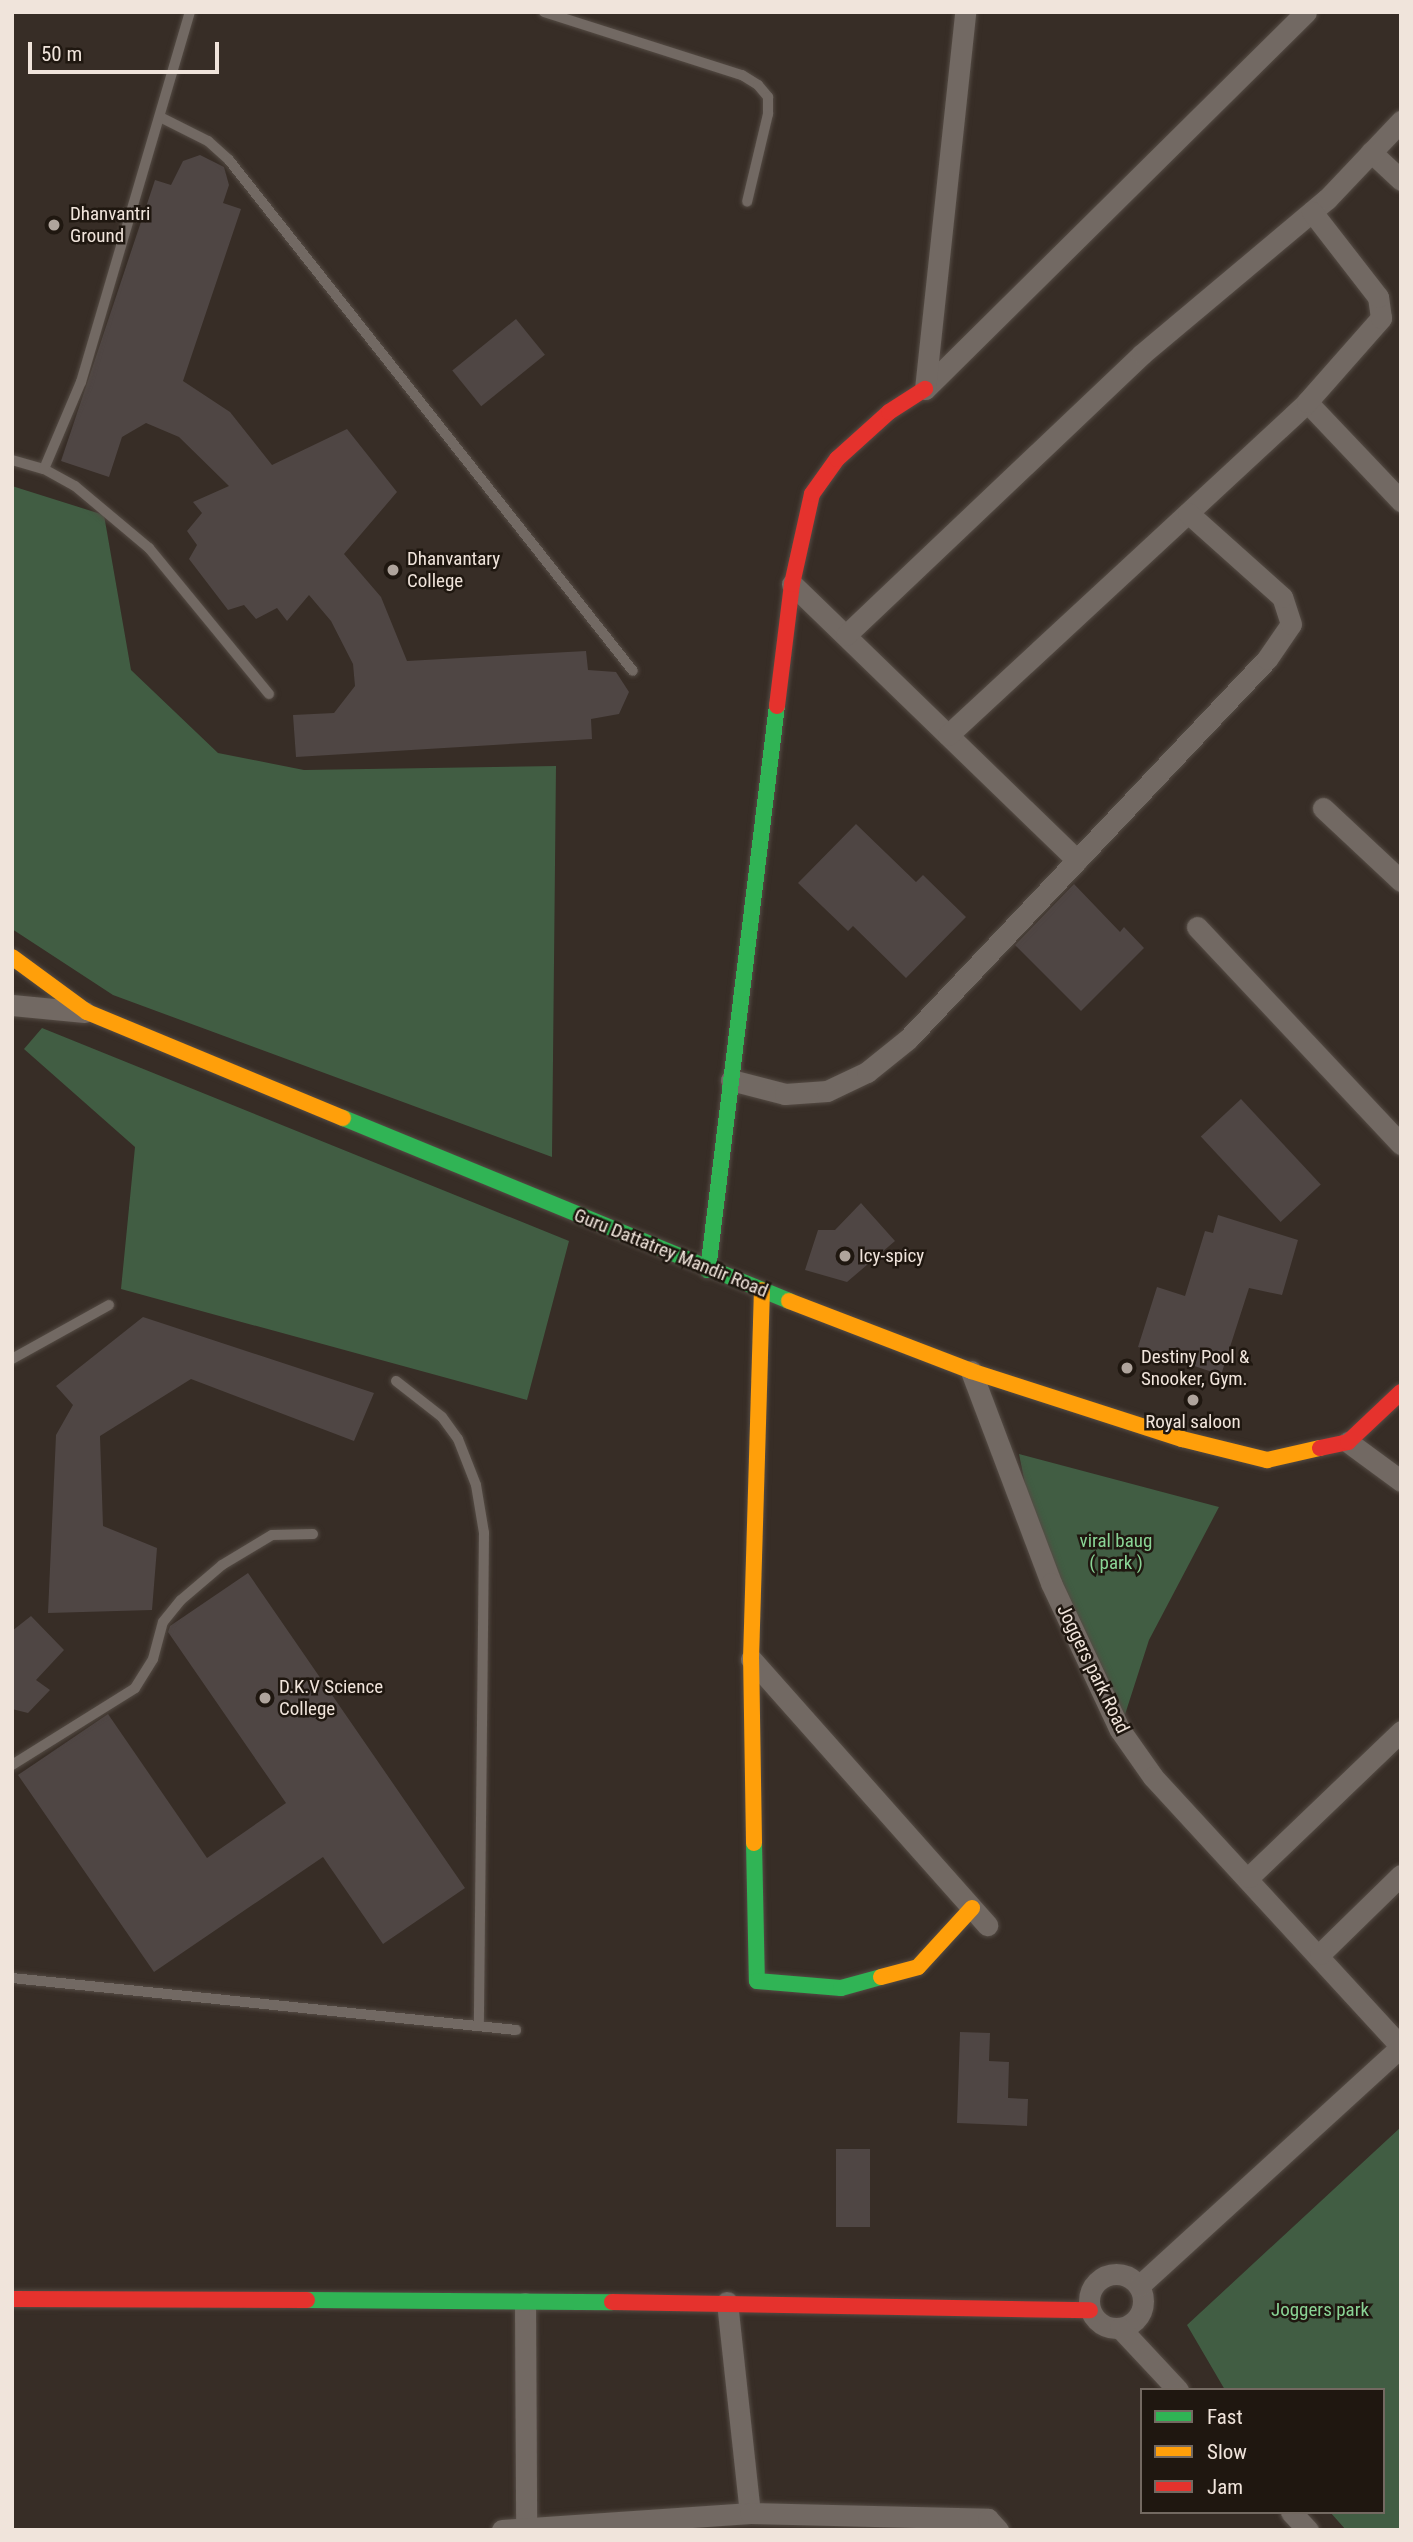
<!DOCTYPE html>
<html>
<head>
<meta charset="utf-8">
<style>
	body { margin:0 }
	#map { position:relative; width:1413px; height:2542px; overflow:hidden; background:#372d26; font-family:"Roboto Condensed",sans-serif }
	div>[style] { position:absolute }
	.green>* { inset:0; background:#415d43 }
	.building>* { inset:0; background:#4f4644; transform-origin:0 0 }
	.roads { filter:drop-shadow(0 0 2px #544b44) drop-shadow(0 0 2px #544b44) }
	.lane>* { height:10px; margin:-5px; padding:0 5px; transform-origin:5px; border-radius:5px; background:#726963 }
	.street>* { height:21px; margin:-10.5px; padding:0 10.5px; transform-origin:10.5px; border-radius:10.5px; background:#726963 }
	.street>.ring { margin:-10.5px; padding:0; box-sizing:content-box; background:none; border:21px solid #726963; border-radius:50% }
	.fast>* { height:16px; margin:-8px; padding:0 8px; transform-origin:8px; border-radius:8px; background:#30b455 }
	.slow>* { height:16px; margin:-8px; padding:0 8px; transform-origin:8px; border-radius:8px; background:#ff9f0a }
	.jam>* { height:16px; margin:-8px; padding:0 8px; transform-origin:8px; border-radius:8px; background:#e5322d }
	.dots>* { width:19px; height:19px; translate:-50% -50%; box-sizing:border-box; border:4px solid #1f1710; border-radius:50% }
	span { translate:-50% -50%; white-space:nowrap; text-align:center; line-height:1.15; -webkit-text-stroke:5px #1f1710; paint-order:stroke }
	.poi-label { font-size:19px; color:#f0e4db }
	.left { translate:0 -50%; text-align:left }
	.street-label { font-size:19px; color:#f0e4db }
	.park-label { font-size:19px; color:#8ad495 }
	.frame { position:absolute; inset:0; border:14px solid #f0e4db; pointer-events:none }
	.legend { position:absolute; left:1140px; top:2388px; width:245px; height:126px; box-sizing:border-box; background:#1f1710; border:2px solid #736961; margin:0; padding:9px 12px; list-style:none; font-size:21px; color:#f0e4db }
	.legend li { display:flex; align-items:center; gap:14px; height:35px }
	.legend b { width:35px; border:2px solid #736961 }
	.scale { position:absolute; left:28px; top:42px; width:191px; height:32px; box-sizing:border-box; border:4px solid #f0e4db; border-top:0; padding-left:9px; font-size:21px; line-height:24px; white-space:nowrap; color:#f0e4db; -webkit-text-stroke:5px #1f1710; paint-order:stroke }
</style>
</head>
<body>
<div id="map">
	<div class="green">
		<div style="clip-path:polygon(12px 486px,104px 515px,131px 670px,218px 753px,304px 770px,556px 766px,552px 1157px,113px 995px,12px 929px)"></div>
		<div style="clip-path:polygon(42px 1028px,569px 1241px,527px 1400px,121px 1289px,135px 1147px,24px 1049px)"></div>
		<div style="clip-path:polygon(1019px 1454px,1219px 1507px,1149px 1640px,1120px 1730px,1038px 1549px)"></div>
		<div style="clip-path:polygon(1401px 2127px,1401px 2530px,1346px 2530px,1330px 2512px,1383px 2512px,1383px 2390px,1225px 2390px,1187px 2325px)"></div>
	</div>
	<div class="building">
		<div style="clip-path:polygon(200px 155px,224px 167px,229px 185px,223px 203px,241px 209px,183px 381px,230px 412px,272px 465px,347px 429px,397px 492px,344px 554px,381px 597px,407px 661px,586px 651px,588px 670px,616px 672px,629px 692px,619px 714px,591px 719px,592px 739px,296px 757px,293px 715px,334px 713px,355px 686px,353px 664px,331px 621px,309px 595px,287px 621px,277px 608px,256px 619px,244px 605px,228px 610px,189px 559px,197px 545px,187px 531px,202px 513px,193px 502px,229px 486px,179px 437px,146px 423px,122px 437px,109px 477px,61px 461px,155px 180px,171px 185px,183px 161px)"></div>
		<div style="left:516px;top:319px;width:46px;height:82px;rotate:51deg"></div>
		<div style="clip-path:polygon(856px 824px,916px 882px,923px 875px,966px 917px,906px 978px,853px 926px,848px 931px,798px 883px)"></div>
		<div style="clip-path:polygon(1074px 884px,1120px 932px,1124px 927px,1144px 948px,1081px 1011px,1015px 945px)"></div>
		<div style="left:1241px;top:1099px;width:117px;height:55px;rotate:47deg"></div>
		<div style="clip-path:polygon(861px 1203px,895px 1241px,847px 1282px,805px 1270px,818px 1230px,835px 1230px)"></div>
		<div style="clip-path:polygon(1218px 1215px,1298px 1240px,1282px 1295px,1249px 1288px,1221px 1375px,1138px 1347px,1157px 1287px,1185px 1296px,1205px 1231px,1213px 1233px)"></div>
		<div style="clip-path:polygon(143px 1317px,374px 1393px,354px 1441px,191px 1379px,100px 1436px,103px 1526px,157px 1548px,152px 1610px,48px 1613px,56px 1435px,73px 1405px,56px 1386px)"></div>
		<div style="clip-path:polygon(248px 1573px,465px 1888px,383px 1944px,323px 1857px,154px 1972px,18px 1775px,108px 1714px,207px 1858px,286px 1803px,168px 1632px,170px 1626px)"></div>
		<div style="clip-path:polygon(31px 1616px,64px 1650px,36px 1680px,50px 1690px,28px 1713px,12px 1709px,12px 1631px)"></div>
		<div style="clip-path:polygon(960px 2032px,990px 2033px,989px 2061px,1009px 2062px,1008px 2098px,1028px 2099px,1027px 2126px,957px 2123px)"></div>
		<div style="left:836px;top:2149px;width:34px;height:78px"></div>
	</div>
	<div class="roads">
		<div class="lane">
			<div style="left:544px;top:12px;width:208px;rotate:17.7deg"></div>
			<div style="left:742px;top:75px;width:19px;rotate:32deg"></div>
			<div style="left:758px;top:85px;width:16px;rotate:50deg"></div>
			<div style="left:768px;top:97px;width:17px;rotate:90deg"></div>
			<div style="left:768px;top:114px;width:90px;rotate:103.4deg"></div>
			<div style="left:160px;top:117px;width:54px;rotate:26.6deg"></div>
			<div style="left:208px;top:141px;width:28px;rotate:42deg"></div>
			<div style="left:229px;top:160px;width:651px;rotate:51.67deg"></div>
			<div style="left:12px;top:460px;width:33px;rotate:16deg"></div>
			<div style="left:44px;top:469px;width:35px;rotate:29deg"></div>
			<div style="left:75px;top:486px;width:97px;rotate:40deg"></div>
			<div style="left:149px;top:548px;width:189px;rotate:50.6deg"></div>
			<div style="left:44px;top:469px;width:95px;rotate:-67deg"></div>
			<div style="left:81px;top:382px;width:386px;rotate:-73.6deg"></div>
			<div style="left:12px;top:1359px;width:111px;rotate:-29.1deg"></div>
			<div style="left:396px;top:1381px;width:58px;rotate:38deg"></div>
			<div style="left:442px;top:1417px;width:27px;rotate:54deg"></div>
			<div style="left:458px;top:1439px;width:49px;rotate:68.6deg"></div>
			<div style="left:476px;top:1485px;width:49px;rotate:80.5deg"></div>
			<div style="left:484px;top:1533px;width:493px;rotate:90.6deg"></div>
			<div style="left:12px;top:1765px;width:145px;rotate:-32deg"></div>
			<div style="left:135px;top:1688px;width:34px;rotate:-58deg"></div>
			<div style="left:153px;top:1659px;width:38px;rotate:-75deg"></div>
			<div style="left:163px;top:1622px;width:28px;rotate:-51deg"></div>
			<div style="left:181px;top:1600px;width:54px;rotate:-40.5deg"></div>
			<div style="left:222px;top:1565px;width:58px;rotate:-31deg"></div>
			<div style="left:272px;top:1535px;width:41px;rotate:-1.4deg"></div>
			<div style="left:12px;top:1978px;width:507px;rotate:5.89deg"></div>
		</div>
		<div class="street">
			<div style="left:1371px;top:152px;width:41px;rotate:43deg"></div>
			<div style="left:925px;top:389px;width:536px;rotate:-44.7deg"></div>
			<div style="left:925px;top:389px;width:379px;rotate:-83.9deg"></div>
			<div style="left:1307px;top:402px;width:137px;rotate:46.5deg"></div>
			<div style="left:792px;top:584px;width:397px;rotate:44.1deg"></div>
			<div style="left:846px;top:635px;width:408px;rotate:-43.5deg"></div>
			<div style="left:1142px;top:354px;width:241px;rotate:-40deg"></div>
			<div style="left:1327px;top:199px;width:108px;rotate:-46.5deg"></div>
			<div style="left:948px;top:735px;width:490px;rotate:-42.8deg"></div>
			<div style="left:1307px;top:402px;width:112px;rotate:-48.6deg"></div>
			<div style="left:1381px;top:318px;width:21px;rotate:-98deg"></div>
			<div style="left:1378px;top:297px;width:108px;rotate:-127.8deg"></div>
			<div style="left:1323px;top:808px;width:107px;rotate:43.1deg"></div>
			<div style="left:1197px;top:927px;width:298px;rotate:46.8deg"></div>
			<div style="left:12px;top:1005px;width:73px;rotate:5.5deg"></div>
			<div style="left:731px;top:1080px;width:56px;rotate:14.5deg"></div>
			<div style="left:785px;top:1094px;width:42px;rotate:-4.1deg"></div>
			<div style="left:827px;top:1091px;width:44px;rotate:-25.4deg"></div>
			<div style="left:867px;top:1072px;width:53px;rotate:-38.8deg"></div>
			<div style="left:908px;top:1039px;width:523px;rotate:-46.63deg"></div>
			<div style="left:1267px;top:659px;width:42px;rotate:-55.6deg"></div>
			<div style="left:1291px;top:624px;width:28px;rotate:-108deg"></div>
			<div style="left:1282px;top:597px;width:126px;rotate:-138.2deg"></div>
			<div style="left:971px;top:1371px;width:227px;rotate:69.3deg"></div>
			<div style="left:1051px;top:1583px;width:162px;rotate:64.9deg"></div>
			<div style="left:1120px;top:1730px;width:57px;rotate:54.9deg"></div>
			<div style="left:1153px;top:1777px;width:367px;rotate:47.4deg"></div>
			<div style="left:1348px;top:1442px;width:66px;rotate:36.3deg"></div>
			<div style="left:751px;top:1659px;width:356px;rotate:48.4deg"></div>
			<div style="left:1249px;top:1877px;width:211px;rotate:-43.8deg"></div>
			<div style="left:1320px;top:1954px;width:113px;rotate:-44.3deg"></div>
			<div class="ring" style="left:1089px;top:2274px;width:33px;height:33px"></div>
			<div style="left:1139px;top:2286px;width:355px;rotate:-42.4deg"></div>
			<div style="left:727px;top:2302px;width:212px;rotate:83.8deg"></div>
			<div style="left:525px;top:2303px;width:227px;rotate:89.7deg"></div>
			<div style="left:1120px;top:2328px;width:85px;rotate:46.9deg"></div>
			<div style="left:1291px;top:2512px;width:25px;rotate:47deg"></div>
			<div style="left:502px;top:2530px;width:249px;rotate:-3.9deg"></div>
			<div style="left:750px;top:2513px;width:238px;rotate:1.4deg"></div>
			<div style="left:988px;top:2519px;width:15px;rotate:48deg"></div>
		</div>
		<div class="fast">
			<div style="left:343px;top:1118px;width:482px;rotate:22.3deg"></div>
			<div style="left:708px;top:1270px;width:568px;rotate:-83.03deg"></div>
			<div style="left:754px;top:1843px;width:138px;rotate:88.8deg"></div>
			<div style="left:757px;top:1981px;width:84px;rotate:4.8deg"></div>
			<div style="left:841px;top:1988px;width:41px;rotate:-15.4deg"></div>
			<div style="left:307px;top:2300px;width:305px;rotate:0.4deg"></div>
		</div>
		<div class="slow">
			<div style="left:12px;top:957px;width:93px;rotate:36.3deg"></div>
			<div style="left:87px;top:1012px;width:277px;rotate:22.5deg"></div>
			<div style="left:789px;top:1301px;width:195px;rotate:21deg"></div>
			<div style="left:971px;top:1371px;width:222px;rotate:17.9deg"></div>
			<div style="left:1182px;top:1439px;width:88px;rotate:13.9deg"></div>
			<div style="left:1267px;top:1460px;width:54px;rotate:-12.8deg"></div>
			<div style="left:754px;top:1843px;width:184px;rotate:-90.9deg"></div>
			<div style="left:751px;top:1659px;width:369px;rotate:-88.3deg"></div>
			<div style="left:881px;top:1977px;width:38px;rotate:-15deg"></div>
			<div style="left:918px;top:1967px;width:80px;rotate:-47.5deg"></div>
		</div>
		<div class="jam">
			<div style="left:777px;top:706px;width:123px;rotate:-83deg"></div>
			<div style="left:792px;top:584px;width:92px;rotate:-77.5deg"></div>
			<div style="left:812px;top:494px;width:43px;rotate:-54.5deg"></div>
			<div style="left:837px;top:459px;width:70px;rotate:-42.1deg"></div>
			<div style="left:889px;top:412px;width:43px;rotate:-32.6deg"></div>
			<div style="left:1320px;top:1448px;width:29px;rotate:-12deg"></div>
			<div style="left:1348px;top:1442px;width:73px;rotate:-43.3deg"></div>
			<div style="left:12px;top:2299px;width:295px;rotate:0.2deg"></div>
			<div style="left:612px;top:2302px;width:478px;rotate:1deg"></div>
		</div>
	</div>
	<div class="dots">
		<div style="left:54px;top:225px;background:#afa49c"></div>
		<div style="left:393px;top:570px;background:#afa49c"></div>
		<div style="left:845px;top:1256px;background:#afa49c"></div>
		<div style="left:1127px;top:1368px;background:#afa49c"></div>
		<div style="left:1193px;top:1400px;background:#afa49c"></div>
		<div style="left:265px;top:1698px;background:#afa49c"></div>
	</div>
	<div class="poi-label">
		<span class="left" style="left:70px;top:225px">Dhanvantri<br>Ground</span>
		<span class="left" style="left:407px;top:570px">Dhanvantary<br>College</span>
		<span class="left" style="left:859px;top:1256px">Icy-spicy</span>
		<span class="left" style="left:1141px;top:1368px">Destiny Pool &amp;<br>Snooker, Gym.</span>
		<span style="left:1193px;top:1422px">Royal saloon</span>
		<span class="left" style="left:279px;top:1698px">D.K.V Science<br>College</span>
	</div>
	<div class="street-label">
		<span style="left:671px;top:1253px;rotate:22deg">Guru Dattatrey Mandir Road</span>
		<span style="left:1093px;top:1669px;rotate:64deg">Joggers park Road</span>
	</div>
	<div class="park-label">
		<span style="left:1116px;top:1552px">viral baug<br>( park )</span>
		<span style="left:1320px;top:2310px">Joggers park</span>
	</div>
	<div class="frame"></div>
	<ul class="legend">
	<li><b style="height:9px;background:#30b455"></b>Fast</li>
	<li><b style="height:9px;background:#ff9f0a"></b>Slow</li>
	<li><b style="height:9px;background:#e5322d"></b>Jam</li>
	</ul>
	<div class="scale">50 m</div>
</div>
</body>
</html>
